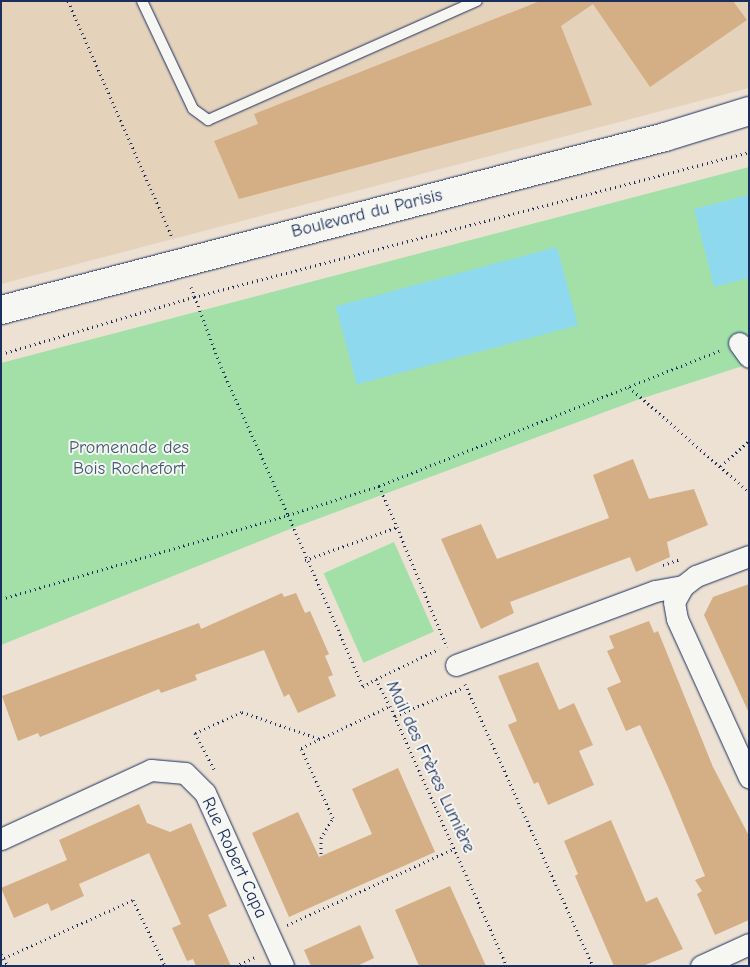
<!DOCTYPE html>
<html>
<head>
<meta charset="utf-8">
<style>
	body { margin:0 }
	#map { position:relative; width:750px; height:967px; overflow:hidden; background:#ece1d2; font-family:"Comic Neue",sans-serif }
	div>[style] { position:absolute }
	.built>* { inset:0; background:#e5d2bb }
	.green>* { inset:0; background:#a2e0a8; transform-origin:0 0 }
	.water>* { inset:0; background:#8ed9ee; transform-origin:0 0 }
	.building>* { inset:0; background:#d4af86 }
	.path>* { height:3px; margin-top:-1.5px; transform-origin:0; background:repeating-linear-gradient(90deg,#1b2f5e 0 1px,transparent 0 5px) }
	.roads { filter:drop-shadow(0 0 1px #1b2f5e) drop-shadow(0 0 1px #1b2f5e) }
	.lane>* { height:10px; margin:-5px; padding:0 5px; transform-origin:5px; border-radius:5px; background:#f6f6f2 }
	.street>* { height:21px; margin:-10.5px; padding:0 10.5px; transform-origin:10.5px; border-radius:10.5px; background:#f6f6f2 }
	.secondary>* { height:28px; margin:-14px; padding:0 14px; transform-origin:14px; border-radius:14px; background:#f6f6f2 }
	span { translate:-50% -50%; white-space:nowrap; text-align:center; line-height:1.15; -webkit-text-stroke:4px #f6f6f2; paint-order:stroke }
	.street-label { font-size:18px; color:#1b2f5e }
	.park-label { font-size:18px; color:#3d5b70 }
	.frame { position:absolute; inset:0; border:2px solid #1b2f5e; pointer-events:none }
</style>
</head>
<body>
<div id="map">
	<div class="built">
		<div style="clip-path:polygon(1px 1px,749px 1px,749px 88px,1px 284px)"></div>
	</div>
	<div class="green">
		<div style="clip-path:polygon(749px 167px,749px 364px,637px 400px,285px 531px,1px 645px,1px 363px)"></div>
		<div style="left:394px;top:542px;width:98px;height:77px;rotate:66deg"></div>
	</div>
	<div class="water">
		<div style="clip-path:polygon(749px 195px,749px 278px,714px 287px,694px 209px)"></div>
		<div style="left:557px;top:247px;width:81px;height:229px;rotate:75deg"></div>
	</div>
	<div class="building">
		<div style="clip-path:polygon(540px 1px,733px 1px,747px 20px,650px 87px,593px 4px,561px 26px,592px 105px,239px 199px,214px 141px,258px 124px,254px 114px)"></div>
		<div style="clip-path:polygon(633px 459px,649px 499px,694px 489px,708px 525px,667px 542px,670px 557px,636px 572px,630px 557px,510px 602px,514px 613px,481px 629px,441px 539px,481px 524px,497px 559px,609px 518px,593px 475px)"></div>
		<div style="clip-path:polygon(749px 584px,749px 713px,704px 615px,713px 597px)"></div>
		<div style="clip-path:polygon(282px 593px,284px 597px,296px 593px,305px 613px,310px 611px,329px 654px,325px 656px,333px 675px,328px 677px,336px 696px,298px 713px,289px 694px,284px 697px,264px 650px,195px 675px,197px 680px,161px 693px,159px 689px,40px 737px,38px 733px,18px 741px,2px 696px,199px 623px,201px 629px)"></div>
		<div style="clip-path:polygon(649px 621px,654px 633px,658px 631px,713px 767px,749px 836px,749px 920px,715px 935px,697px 894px,702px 891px,695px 880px,705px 876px,668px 787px,640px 725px,626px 731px,607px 688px,621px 682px,607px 651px,614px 648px,609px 636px)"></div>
		<div style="clip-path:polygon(538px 662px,559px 710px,574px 703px,593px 745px,579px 751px,594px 785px,548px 805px,538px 782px,534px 784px,508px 725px,517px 721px,498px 676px)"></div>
		<div style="clip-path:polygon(398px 768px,435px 852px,289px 917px,252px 833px,298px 812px,319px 857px,372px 834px,352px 789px)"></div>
		<div style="clip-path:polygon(139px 804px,147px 823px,170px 832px,191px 823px,227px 906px,208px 915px,231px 966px,196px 966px,193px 959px,187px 961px,172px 928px,181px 924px,149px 853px,79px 884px,84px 896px,51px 911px,48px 903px,14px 918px,1px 888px,67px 860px,59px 840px)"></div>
		<div style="clip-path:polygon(611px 820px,646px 902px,657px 897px,683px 949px,643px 966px,614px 966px,575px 876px,578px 874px,564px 841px)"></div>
		<div style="clip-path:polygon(450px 886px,486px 966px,419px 966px,395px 910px)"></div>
		<div style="clip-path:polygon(360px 925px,374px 958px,357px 966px,311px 966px,304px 950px)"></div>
	</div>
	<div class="path">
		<div style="left:68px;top:1px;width:260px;rotate:66.2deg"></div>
		<div style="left:191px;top:287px;width:85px;rotate:69.4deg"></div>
		<div style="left:221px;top:367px;width:162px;rotate:65.6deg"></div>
		<div style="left:288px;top:515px;width:96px;rotate:-17.7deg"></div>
		<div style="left:379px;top:486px;width:367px;rotate:-21.7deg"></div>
		<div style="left:1px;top:354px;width:201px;rotate:-16.5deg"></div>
		<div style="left:194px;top:297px;width:574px;rotate:-14.64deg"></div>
		<div style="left:629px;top:387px;width:159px;rotate:41.2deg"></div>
		<div style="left:721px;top:466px;width:38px;rotate:-42deg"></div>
		<div style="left:379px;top:486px;width:45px;rotate:66.3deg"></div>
		<div style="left:305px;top:560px;width:98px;rotate:-19.7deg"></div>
		<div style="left:397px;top:527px;width:130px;rotate:67.4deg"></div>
		<div style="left:663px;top:565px;width:18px;rotate:-19deg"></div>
		<div style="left:1px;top:599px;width:299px;rotate:-16.3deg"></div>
		<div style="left:288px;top:515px;width:188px;rotate:66.4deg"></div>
		<div style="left:363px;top:687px;width:15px;rotate:-32deg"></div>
		<div style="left:376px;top:679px;width:30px;rotate:63deg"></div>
		<div style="left:390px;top:706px;width:285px;rotate:65.8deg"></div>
		<div style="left:376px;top:679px;width:70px;rotate:-25.5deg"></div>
		<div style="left:465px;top:684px;width:310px;rotate:65.6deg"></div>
		<div style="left:395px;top:716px;width:73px;rotate:-22.7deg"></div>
		<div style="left:214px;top:769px;width:41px;rotate:-117.8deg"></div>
		<div style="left:195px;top:733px;width:51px;rotate:-24.1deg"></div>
		<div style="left:242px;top:712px;width:83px;rotate:19.1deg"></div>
		<div style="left:321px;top:854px;width:16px;rotate:-90deg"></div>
		<div style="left:321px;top:838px;width:23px;rotate:-59deg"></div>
		<div style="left:333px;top:818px;width:77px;rotate:-114.6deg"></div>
		<div style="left:301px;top:748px;width:98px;rotate:-25.3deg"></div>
		<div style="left:287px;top:925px;width:183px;rotate:-24.6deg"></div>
		<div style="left:1px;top:954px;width:14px;rotate:60deg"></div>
		<div style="left:4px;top:958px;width:141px;rotate:-24.2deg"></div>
		<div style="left:133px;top:900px;width:73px;rotate:64.1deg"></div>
		<div style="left:235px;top:966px;width:22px;rotate:-24deg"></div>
	</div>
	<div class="roads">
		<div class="lane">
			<div style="left:142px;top:1px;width:119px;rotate:64.7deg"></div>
			<div style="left:193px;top:109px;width:19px;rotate:36deg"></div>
			<div style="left:208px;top:120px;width:294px;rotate:-23.9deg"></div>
		</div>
		<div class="street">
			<div style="left:739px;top:343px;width:17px;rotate:54deg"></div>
			<div style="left:749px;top:556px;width:57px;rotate:159.3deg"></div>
			<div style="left:696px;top:576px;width:16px;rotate:142deg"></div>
			<div style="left:683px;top:586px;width:18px;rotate:119deg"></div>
			<div style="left:674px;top:602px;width:17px;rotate:80deg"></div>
			<div style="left:677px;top:619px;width:174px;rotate:65.5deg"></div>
			<div style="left:456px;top:665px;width:212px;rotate:-20.4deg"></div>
			<div style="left:655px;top:591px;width:28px;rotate:-10deg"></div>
			<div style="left:1px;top:839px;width:165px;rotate:-24.7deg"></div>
			<div style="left:151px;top:770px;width:34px;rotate:5deg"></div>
			<div style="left:185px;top:773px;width:28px;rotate:45deg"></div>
			<div style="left:205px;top:793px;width:190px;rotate:65.7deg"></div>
			<div style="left:701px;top:966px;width:53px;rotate:-24.6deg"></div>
		</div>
		<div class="secondary">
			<div style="left:1px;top:310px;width:686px;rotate:-14.6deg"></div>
			<div style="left:665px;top:137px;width:88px;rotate:-17.2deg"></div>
		</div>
	</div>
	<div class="street-label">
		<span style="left:367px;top:214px;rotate:-14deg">Boulevard du Parisis</span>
		<span style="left:430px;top:767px;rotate:65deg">Mail des Frères Lumière</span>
		<span style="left:234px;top:858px;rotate:65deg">Rue Robert Capa</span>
	</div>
	<div class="park-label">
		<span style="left:129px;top:459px">Promenade des<br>Bois Rochefort</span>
	</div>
	<div class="frame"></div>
</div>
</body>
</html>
